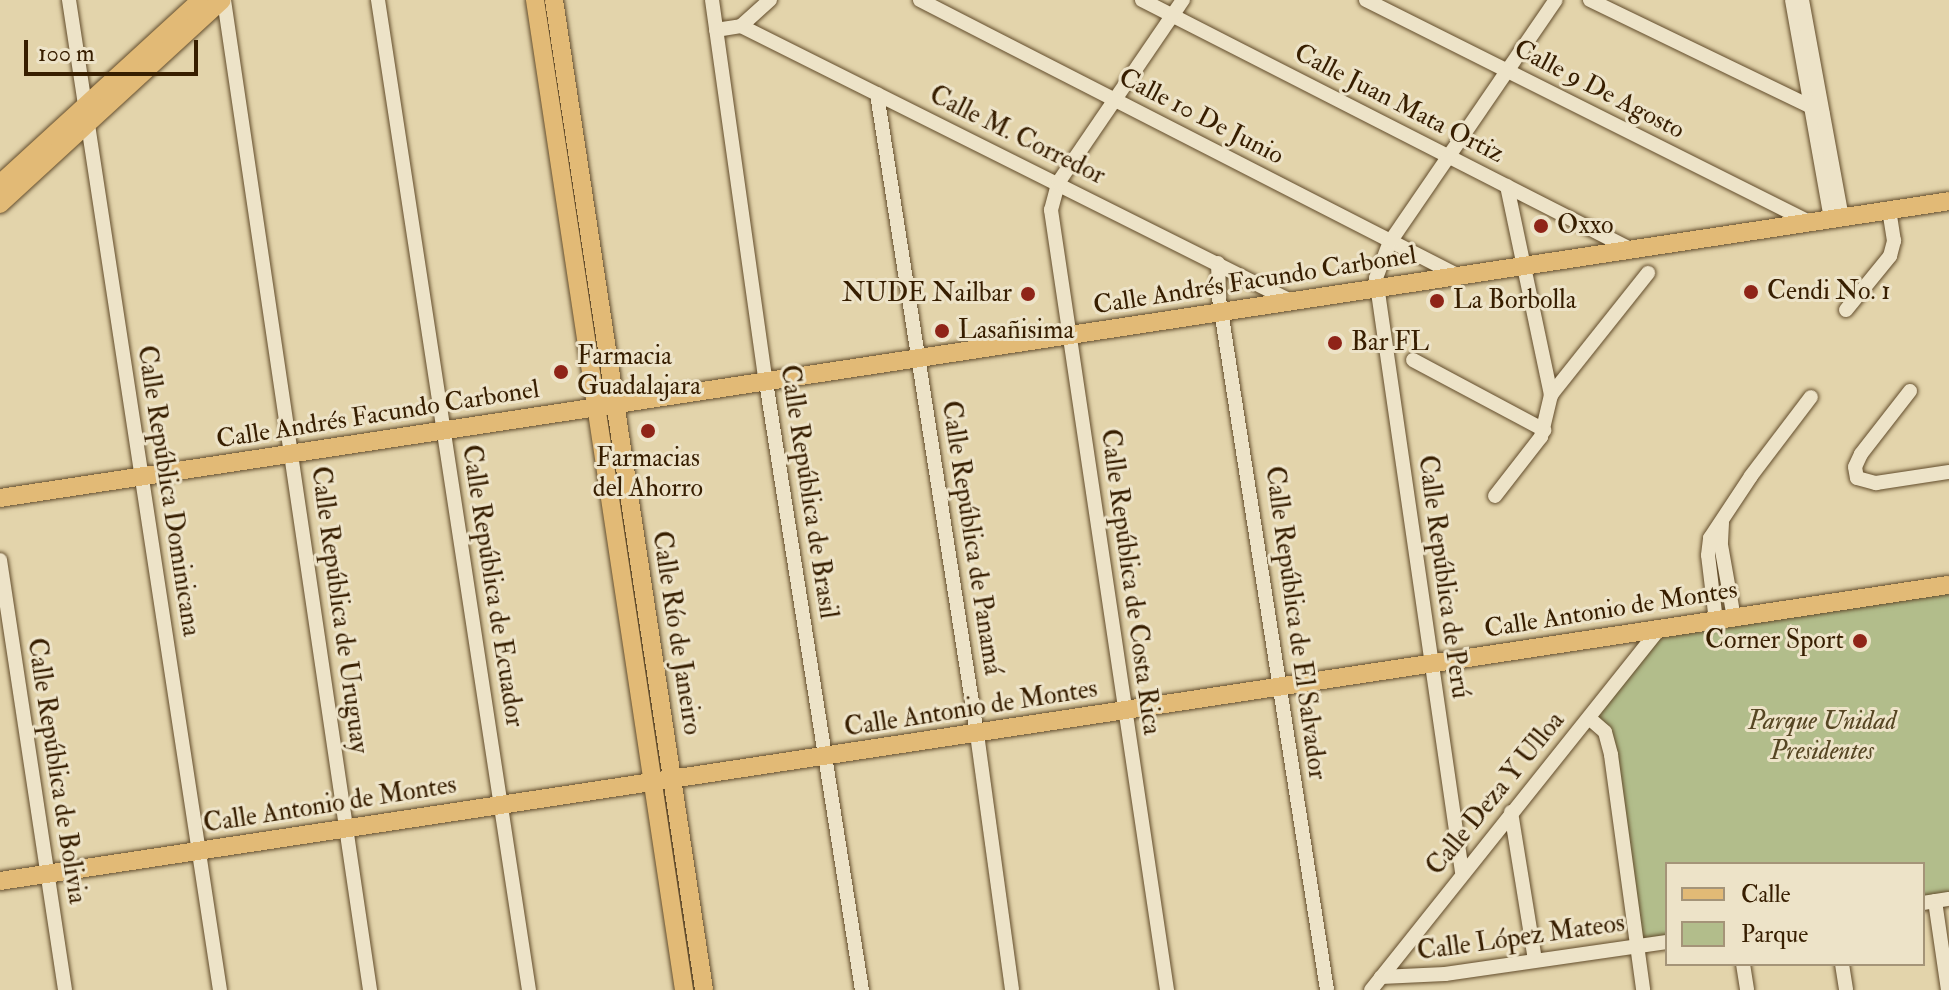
<!DOCTYPE html>
<html>
<head>
<meta charset="utf-8">
<style>
	body { margin:0 }
	#map { position:relative; width:1949px; height:990px; overflow:hidden; background:#e3d4ab; font-family:"IM FELL Double Pica",serif }
	div>[style] { position:absolute }
	.green>* { inset:0; background:#b2bd8b }
	.roads { filter:drop-shadow(0 0 2px #624c2b) drop-shadow(0 0 2px #624c2b) }
	.minor>* { height:14px; margin:-7px; padding:0 7px; transform-origin:7px; border-radius:7px; background:#ede3c8 }
	.major>* { height:18px; margin:-9px; padding:0 9px; transform-origin:9px; border-radius:9px; background:#e2ba76 }
	.dots>* { width:22px; height:22px; translate:-50% -50%; box-sizing:border-box; border:4px solid #ede3c8; border-radius:50% }
	span { translate:-50% -50%; white-space:nowrap; text-align:center; line-height:1.15; -webkit-text-stroke:6px #ede3c8; paint-order:stroke }
	.street-label { font-size:26px; color:#371e00 }
	.poi-label { font-size:26px; color:#371e00 }
	.left { translate:0 -50%; text-align:left }
	.right { translate:-100% -50%; text-align:right }
	.park-label { font-size:26px; color:#564623; font-style:italic }
	.legend { position:absolute; left:1665px; top:862px; width:260px; height:104px; box-sizing:border-box; background:#ede3c8; border:2px solid #a49478; margin:0; padding:10px 14px; list-style:none; font-size:24px; color:#371e00 }
	.legend li { display:flex; align-items:center; gap:16px; height:40px }
	.legend b { width:40px; border:2px solid #a49478 }
	.scale { position:absolute; left:24px; top:40px; width:174px; height:36px; box-sizing:border-box; border:4px solid #371e00; border-top:0; padding-left:10px; font-size:24px; line-height:28px; white-space:nowrap; color:#371e00; -webkit-text-stroke:6px #ede3c8; paint-order:stroke }
</style>
</head>
<body>
<div id="map">
	<div class="green">
		<div style="clip-path:polygon(1949px 589px,1949px 903px,1923px 907px,1923px 864px,1667px 864px,1667px 944px,1635px 949px,1602px 727px,1591px 716px,1657px 633px)"></div>
	</div>
	<div class="roads">
		<div class="minor">
			<div style="left:69px;top:0;width:1001px;rotate:81.33deg"></div>
			<div style="left:224px;top:0;width:1001px;rotate:81.61deg"></div>
			<div style="left:378px;top:0;width:1001px;rotate:81.33deg"></div>
			<div style="left:712px;top:0;width:386px;rotate:82deg"></div>
			<div style="left:766px;top:382px;width:616px;rotate:81.03deg"></div>
			<div style="left:920px;top:0;width:606px;rotate:27.12deg"></div>
			<div style="left:1142px;top:0;width:552px;rotate:27.03deg"></div>
			<div style="left:1366px;top:0;width:498px;rotate:26.6deg"></div>
			<div style="left:1590px;top:0;width:258px;rotate:25.8deg"></div>
			<div style="left:1792px;top:0;width:222px;rotate:79.9deg"></div>
			<div style="left:1802px;top:0;width:222px;rotate:79.6deg"></div>
			<div style="left:741px;top:26px;width:39px;rotate:-42deg"></div>
			<div style="left:716px;top:30px;width:25px;rotate:-9deg"></div>
			<div style="left:741px;top:26px;width:617px;rotate:26.57deg"></div>
			<div style="left:877px;top:94px;width:648px;rotate:81.12deg"></div>
			<div style="left:977px;top:734px;width:258px;rotate:82.2deg"></div>
			<div style="left:1507px;top:186px;width:214px;rotate:78.1deg"></div>
			<div style="left:1218px;top:263px;width:35px;rotate:88deg"></div>
			<div style="left:1219px;top:298px;width:700px;rotate:81.13deg"></div>
			<div style="left:1846px;top:310px;width:70px;rotate:-50.8deg"></div>
			<div style="left:1890px;top:256px;width:16px;rotate:-75deg"></div>
			<div style="left:1894px;top:241px;width:31px;rotate:-99deg"></div>
			<div style="left:1413px;top:360px;width:149px;rotate:28.1deg"></div>
			<div style="left:1910px;top:391px;width:80px;rotate:127.9deg"></div>
			<div style="left:1861px;top:454px;width:14px;rotate:115deg"></div>
			<div style="left:1855px;top:467px;width:11px;rotate:80deg"></div>
			<div style="left:1857px;top:478px;width:20px;rotate:15deg"></div>
			<div style="left:1876px;top:483px;width:74px;rotate:-8.6deg"></div>
			<div style="left:1495px;top:496px;width:75px;rotate:-52.1deg"></div>
			<div style="left:1541px;top:437px;width:43px;rotate:-76.6deg"></div>
			<div style="left:1551px;top:395px;width:156px;rotate:-51.5deg"></div>
			<div style="left:1722px;top:523px;width:22px;rotate:93deg"></div>
			<div style="left:1721px;top:545px;width:74px;rotate:79.9deg"></div>
			<div style="left:0;top:560px;width:435px;rotate:81.4deg"></div>
			<div style="left:1716px;top:621px;width:66px;rotate:-96.9deg"></div>
			<div style="left:1708px;top:555px;width:17px;rotate:-83deg"></div>
			<div style="left:1710px;top:538px;width:74px;rotate:-56.5deg"></div>
			<div style="left:1751px;top:476px;width:99px;rotate:-52.8deg"></div>
			<div style="left:1589px;top:718px;width:21px;rotate:41deg"></div>
			<div style="left:1605px;top:732px;width:24px;rotate:75deg"></div>
			<div style="left:1611px;top:755px;width:237px;rotate:82.2deg"></div>
			<div style="left:1511px;top:812px;width:150px;rotate:80.8deg"></div>
			<div style="left:1462px;top:872px;width:600px;rotate:-98.24deg"></div>
			<div style="left:1376px;top:278px;width:39px;rotate:-69deg"></div>
			<div style="left:1390px;top:242px;width:293px;rotate:-55.6deg"></div>
			<div style="left:1935px;top:901px;width:90px;rotate:81.7deg"></div>
			<div style="left:1923px;top:903px;width:26px;rotate:-9deg"></div>
			<div style="left:1743px;top:964px;width:26px;rotate:81deg"></div>
			<div style="left:1842px;top:964px;width:26px;rotate:81deg"></div>
			<div style="left:1381px;top:977px;width:64px;rotate:-2.7deg"></div>
			<div style="left:1445px;top:974px;width:224px;rotate:-8.2deg"></div>
			<div style="left:1167px;top:990px;width:789px;rotate:-98.46deg"></div>
			<div style="left:1051px;top:210px;width:28px;rotate:-75deg"></div>
			<div style="left:1058px;top:183px;width:222px;rotate:-55.7deg"></div>
			<div style="left:1371px;top:990px;width:462px;rotate:-51.4deg"></div>
		</div>
		<div class="major">
			<div style="left:535px;top:0;width:1001px;rotate:81.44deg"></div>
			<div style="left:554px;top:0;width:1001px;rotate:81.38deg"></div>
			<div style="left:0;top:184px;width:273px;rotate:-42.5deg"></div>
			<div style="left:0;top:204px;width:301px;rotate:-42.6deg"></div>
			<div style="left:0;top:498px;width:1971px;rotate:-8.66deg"></div>
			<div style="left:0;top:881px;width:1971px;rotate:-8.64deg"></div>
		</div>
	</div>
	<div class="dots">
		<div style="left:1541px;top:226px;background:#8f2418"></div>
		<div style="left:1751px;top:292px;background:#8f2418"></div>
		<div style="left:1028px;top:294px;background:#8f2418"></div>
		<div style="left:1437px;top:301px;background:#8f2418"></div>
		<div style="left:942px;top:331px;background:#8f2418"></div>
		<div style="left:1335px;top:343px;background:#8f2418"></div>
		<div style="left:561px;top:372px;background:#8f2418"></div>
		<div style="left:648px;top:431px;background:#8f2418"></div>
		<div style="left:1860px;top:641px;background:#8f2418"></div>
	</div>
	<div class="street-label">
		<span style="left:1599px;top:90px;rotate:27deg">Calle 9 De Agosto</span>
		<span style="left:1399px;top:104px;rotate:27deg">Calle Juan Mata Ortiz</span>
		<span style="left:1201px;top:117px;rotate:27deg">Calle 10 De Junio</span>
		<span style="left:1017px;top:136px;rotate:26deg">Calle M. Corredor</span>
		<span style="left:1255px;top:281px;rotate:-9deg">Calle Andrés Facundo Carbonel</span>
		<span style="left:378px;top:415px;rotate:-9deg">Calle Andrés Facundo Carbonel</span>
		<span style="left:168px;top:491px;rotate:81deg">Calle República Dominicana</span>
		<span style="left:808px;top:492px;rotate:81deg">Calle República de Brasil</span>
		<span style="left:971px;top:538px;rotate:81deg">Calle República de Panamá</span>
		<span style="left:1443px;top:577px;rotate:82deg">Calle República de Perú</span>
		<span style="left:1130px;top:582px;rotate:82deg">Calle República de Costa Rica</span>
		<span style="left:492px;top:586px;rotate:81deg">Calle República de Ecuador</span>
		<span style="left:339px;top:610px;rotate:82deg">Calle República de Uruguay</span>
		<span style="left:1611px;top:610px;rotate:-9deg">Calle Antonio de Montes</span>
		<span style="left:1295px;top:623px;rotate:82deg">Calle República de El Salvador</span>
		<span style="left:676px;top:633px;rotate:81deg">Calle Río de Janeiro</span>
		<span style="left:971px;top:709px;rotate:-9deg">Calle Antonio de Montes</span>
		<span style="left:56px;top:771px;rotate:81deg">Calle República de Bolivia</span>
		<span style="left:1496px;top:794px;rotate:-51deg">Calle Deza Y Ulloa</span>
		<span style="left:330px;top:805px;rotate:-9deg">Calle Antonio de Montes</span>
		<span style="left:1521px;top:938px;rotate:-8deg">Calle López Mateos</span>
	</div>
	<div class="poi-label">
		<span class="left" style="left:1557px;top:226px">Oxxo</span>
		<span class="left" style="left:1767px;top:292px">Cendi No. 1</span>
		<span class="right" style="left:1012px;top:294px">NUDE Nailbar</span>
		<span class="left" style="left:1453px;top:301px">La Borbolla</span>
		<span class="left" style="left:958px;top:331px">Lasañisima</span>
		<span class="left" style="left:1351px;top:343px">Bar FL</span>
		<span class="left" style="left:577px;top:372px">Farmacia<br>Guadalajara</span>
		<span style="left:648px;top:474px">Farmacias<br>del Ahorro</span>
		<span class="right" style="left:1844px;top:641px">Corner Sport</span>
	</div>
	<div class="park-label">
		<span style="left:1822px;top:737px">Parque Unidad<br>Presidentes</span>
	</div>
	<ul class="legend">
	<li><b style="height:10px;background:#e2ba76"></b>Calle</li>
	<li><b style="height:22px;background:#b2bd8b"></b>Parque</li>
	</ul>
	<div class="scale">100 m</div>
</div>
</body>
</html>
